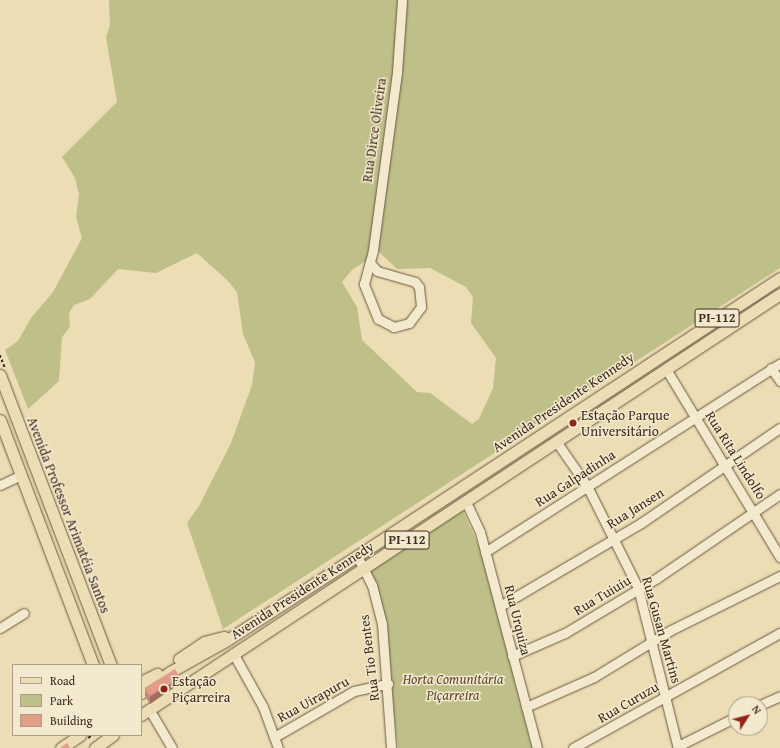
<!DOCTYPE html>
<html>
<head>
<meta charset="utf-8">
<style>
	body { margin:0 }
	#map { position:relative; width:780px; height:748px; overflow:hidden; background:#ecddb4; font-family:"Gentium Book Plus",serif }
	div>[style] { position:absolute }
	.green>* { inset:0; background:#bebf89 }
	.path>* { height:1.5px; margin-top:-0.75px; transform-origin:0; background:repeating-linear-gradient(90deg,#3e2b1c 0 3px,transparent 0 5px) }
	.roads { filter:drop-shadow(0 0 1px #6a5842) drop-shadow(0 0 1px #6a5842) }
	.minor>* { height:9px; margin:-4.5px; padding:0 4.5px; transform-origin:4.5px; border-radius:4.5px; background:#f3e9ce }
	.major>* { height:11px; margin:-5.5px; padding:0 5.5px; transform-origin:5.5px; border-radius:5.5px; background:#ecddb4 }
	.wall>* { inset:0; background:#c28674 }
	.shaded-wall>* { inset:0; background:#9e6d5e }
	.building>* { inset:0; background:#e29c87; transform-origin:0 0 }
	.dots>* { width:11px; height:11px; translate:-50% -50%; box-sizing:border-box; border:2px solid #f3e9ce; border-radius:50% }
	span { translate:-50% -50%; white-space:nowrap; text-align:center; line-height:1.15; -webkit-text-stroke:3px #f3e9ce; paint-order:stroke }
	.shield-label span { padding:1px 3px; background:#f3e9ce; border:1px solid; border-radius:3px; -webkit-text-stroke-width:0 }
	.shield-label { font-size:13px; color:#3e2b1c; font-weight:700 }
	.street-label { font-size:14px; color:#3e2b1c }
	.poi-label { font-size:14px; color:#3e2b1c }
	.left { translate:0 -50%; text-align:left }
	.park-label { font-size:14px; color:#584932; font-style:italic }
	.legend { position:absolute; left:12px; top:664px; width:130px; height:72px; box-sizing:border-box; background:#f3e9ce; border:1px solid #ab9d87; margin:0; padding:5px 7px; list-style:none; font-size:12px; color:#3e2b1c }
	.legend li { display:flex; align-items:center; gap:8px; height:20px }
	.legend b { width:20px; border:1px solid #ab9d87 }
	.north { position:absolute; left:728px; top:696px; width:40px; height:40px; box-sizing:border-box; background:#f3e9ce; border:1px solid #ab9d87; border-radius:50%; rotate:54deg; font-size:11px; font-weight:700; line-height:16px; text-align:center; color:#3e2b1c }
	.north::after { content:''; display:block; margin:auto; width:14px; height:18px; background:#8f2418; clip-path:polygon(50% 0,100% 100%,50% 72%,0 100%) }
</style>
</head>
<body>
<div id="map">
	<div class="green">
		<div style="clip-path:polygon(evenodd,109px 0,780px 0,780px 268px,223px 629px,187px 523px,199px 506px,231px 443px,252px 385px,255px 362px,243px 334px,237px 292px,227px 280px,197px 253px,156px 273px,118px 269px,90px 299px,74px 305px,69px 313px,70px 327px,62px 337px,59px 381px,28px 409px,5px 350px,18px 341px,31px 318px,53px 292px,82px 238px,76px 217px,79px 194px,75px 178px,62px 157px,117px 102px,106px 37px,110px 25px,109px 0,379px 252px,397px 269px,430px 268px,466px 287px,473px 297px,471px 323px,496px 358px,493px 388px,479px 419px,472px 424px,430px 393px,417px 392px,362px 340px,357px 307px,342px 282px,352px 270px,379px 252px)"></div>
		<div style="clip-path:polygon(462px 509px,482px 553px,532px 748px,398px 748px,381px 603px,368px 570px)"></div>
	</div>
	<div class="path">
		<div style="left:0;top:355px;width:14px;rotate:69deg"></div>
		<div style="left:88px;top:738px;width:6px;rotate:-31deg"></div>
	</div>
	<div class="roads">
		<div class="minor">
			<div style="left:371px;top:264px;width:9px;rotate:49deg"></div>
			<div style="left:377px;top:271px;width:40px;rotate:16deg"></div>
			<div style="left:415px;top:282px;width:6px;rotate:51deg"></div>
			<div style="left:419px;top:287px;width:20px;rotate:84deg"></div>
			<div style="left:421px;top:307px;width:20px;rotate:127deg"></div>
			<div style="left:409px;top:323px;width:16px;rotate:165deg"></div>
			<div style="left:394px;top:327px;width:18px;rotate:-153deg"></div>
			<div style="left:378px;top:319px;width:38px;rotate:-112deg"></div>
			<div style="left:364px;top:284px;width:35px;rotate:-75deg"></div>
			<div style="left:373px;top:250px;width:180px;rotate:-82.3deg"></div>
			<div style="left:397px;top:72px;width:72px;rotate:-86deg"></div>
			<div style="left:771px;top:368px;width:16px;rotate:55deg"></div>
			<div style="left:666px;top:369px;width:220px;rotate:58.8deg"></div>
			<div style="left:556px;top:441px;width:55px;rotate:55.4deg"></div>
			<div style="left:587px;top:486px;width:114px;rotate:63.4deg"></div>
			<div style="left:638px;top:588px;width:165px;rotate:76deg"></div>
			<div style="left:0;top:485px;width:23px;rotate:-25deg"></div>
			<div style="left:466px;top:502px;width:33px;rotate:65deg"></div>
			<div style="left:480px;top:532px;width:223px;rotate:75.2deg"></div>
			<div style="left:485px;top:552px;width:350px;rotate:-32.6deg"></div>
			<div style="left:357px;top:556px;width:33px;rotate:63deg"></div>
			<div style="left:372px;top:585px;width:40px;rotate:75.6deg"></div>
			<div style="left:382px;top:624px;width:124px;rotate:85.8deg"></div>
			<div style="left:500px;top:606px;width:164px;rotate:-30.5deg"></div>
			<div style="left:641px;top:523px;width:168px;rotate:-34.4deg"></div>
			<div style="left:0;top:628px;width:28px;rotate:-32deg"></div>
			<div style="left:233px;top:653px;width:62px;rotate:60.9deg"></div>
			<div style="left:263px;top:707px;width:44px;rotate:69.9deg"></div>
			<div style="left:512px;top:656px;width:58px;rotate:-23.5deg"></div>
			<div style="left:565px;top:633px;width:107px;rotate:-30.9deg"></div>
			<div style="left:657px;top:578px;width:149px;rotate:-34.3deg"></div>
			<div style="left:760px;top:705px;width:22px;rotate:-24deg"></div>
			<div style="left:526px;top:707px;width:74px;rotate:-23.8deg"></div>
			<div style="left:594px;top:677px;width:90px;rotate:-31.4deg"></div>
			<div style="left:671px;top:630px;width:122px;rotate:-26.4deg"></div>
			<div style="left:149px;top:709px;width:45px;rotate:59.5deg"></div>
			<div style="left:276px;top:736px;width:90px;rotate:-30deg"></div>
			<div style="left:354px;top:691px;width:35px;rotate:-12deg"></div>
			<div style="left:678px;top:746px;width:65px;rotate:-26.6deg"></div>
			<div style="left:573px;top:748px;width:237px;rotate:-29.1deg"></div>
		</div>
		<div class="major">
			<div style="left:0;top:375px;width:311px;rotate:69.1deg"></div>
			<div style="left:0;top:420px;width:262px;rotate:69.2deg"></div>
			<div style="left:179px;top:659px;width:30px;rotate:-34deg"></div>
			<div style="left:204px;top:642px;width:21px;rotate:-14deg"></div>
			<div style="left:141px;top:682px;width:18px;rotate:-27deg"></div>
			<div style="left:141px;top:693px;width:36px;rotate:-36deg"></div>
			<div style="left:170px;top:672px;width:65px;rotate:-29.3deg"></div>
			<div style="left:227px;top:640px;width:155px;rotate:-32.9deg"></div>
			<div style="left:357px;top:556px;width:506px;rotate:-33.31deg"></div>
			<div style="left:141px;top:715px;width:765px;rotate:-33.38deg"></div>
			<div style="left:61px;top:748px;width:23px;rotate:-34deg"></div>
			<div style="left:95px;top:748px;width:22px;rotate:-36deg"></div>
		</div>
	</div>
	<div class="wall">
		<div style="clip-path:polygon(180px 683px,150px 704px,145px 696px,145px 689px)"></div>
	</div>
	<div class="shaded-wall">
		<div style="clip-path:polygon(180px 677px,180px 683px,150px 704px,150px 697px)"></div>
	</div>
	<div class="building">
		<div style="left:175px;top:669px;width:9px;height:36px;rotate:58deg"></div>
		<div style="clip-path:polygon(67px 743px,70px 748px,60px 748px)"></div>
	</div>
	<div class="dots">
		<div style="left:573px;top:423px;background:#8f2418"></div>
		<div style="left:164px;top:689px;background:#8f2418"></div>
	</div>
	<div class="shield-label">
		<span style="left:717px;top:318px">PI-112</span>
		<span style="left:407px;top:540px">PI-112</span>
	</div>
	<div class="street-label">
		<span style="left:374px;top:130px;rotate:-82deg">Rua Dirce Oliveira</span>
		<span style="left:563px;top:402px;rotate:-34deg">Avenida Presidente Kennedy</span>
		<span style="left:736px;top:455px;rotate:58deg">Rua Rita Lindolfo</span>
		<span style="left:575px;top:478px;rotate:-33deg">Rua Galpadinha</span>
		<span style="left:635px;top:508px;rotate:-32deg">Rua Jansen</span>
		<span style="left:69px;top:515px;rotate:69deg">Avenida Professor Arimatéia Santos</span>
		<span style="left:302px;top:590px;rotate:-33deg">Avenida Presidente Kennedy</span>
		<span style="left:602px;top:595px;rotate:-31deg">Rua Tuiuiu</span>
		<span style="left:518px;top:620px;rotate:76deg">Rua Urquiza</span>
		<span style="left:662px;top:630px;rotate:74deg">Rua Gusan Martins</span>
		<span style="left:369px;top:658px;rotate:-97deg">Rua Tio Bentes</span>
		<span style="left:313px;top:699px;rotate:-29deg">Rua Uirapuru</span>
		<span style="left:628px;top:702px;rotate:-30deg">Rua Curuzu</span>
	</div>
	<div class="poi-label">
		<span class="left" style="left:581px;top:423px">Estação Parque<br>Universitário</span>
		<span class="left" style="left:172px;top:689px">Estação<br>Piçarreira</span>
	</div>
	<div class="park-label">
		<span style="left:453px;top:687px">Horta Comunitária<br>Piçarreira</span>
	</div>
	<ul class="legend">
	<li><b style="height:5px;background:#ecddb4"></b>Road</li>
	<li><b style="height:11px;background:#bebf89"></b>Park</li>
	<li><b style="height:11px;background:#e29c87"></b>Building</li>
	</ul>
	<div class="north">N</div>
</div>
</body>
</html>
